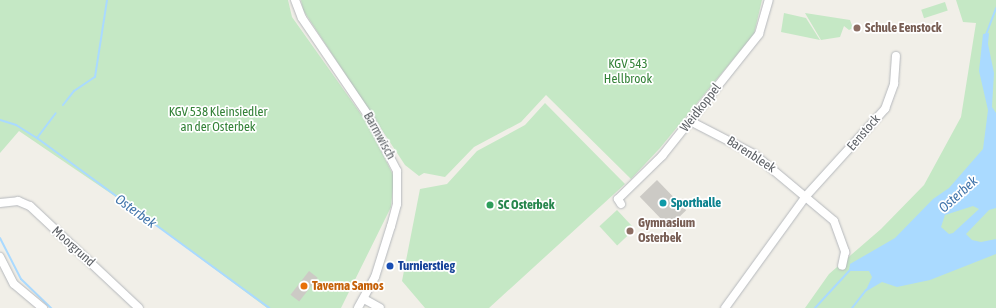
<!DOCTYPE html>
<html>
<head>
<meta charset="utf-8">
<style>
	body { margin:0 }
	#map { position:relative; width:996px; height:308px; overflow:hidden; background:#f1efe8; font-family:"Asap Condensed",sans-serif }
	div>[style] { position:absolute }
	.green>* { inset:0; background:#c5e8c5; transform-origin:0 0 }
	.water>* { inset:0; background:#aadaff }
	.stream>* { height:2px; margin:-1px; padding:0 1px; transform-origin:1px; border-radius:1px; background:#aadaff }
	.building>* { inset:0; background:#cccac5; transform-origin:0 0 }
	.roads { filter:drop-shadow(0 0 1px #b5b8bc) drop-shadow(0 0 1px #b5b8bc) }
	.minor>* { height:8px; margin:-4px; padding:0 4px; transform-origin:4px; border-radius:4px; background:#fff }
	.dots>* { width:11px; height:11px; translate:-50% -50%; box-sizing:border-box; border:2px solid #fff; border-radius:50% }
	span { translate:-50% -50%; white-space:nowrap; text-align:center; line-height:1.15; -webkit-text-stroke:3.5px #fff; paint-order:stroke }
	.education-label { font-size:13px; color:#785e54; font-weight:700 }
	.left { translate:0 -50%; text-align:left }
	.park-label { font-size:13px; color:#348238 }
	.street-label { font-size:13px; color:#5f6368 }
	.culture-label { font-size:13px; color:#0d838f; font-weight:700 }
	.leisure-label { font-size:13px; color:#27864d; font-weight:700 }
	.transit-label { font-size:13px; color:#164399; font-weight:700 }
	.food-label { font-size:13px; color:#c56008; font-weight:700 }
	.water-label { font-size:14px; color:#4174aa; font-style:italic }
</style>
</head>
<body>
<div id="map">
	<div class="green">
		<div style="clip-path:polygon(0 0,288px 0,292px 17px,368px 124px,394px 177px,391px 207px,341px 308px,267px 308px,138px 212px,19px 131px,0 153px)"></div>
		<div style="clip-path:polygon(301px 0,762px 0,754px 34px,660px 148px,631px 179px,546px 95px,521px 122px,474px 147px,445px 177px,424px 173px,419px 176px,405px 165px,303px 10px)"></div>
		<div style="clip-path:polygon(956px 0,996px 0,996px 308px,805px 308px,829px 274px,881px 229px,924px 185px,961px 117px,976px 23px,963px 22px)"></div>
		<div style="left:945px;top:2px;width:9px;height:25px;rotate:72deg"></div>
		<div style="clip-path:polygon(784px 13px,806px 18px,820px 40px,781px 32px)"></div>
		<div style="clip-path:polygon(805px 13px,850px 20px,853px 28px,849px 30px,844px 26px,840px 37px,821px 40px)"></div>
		<div style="clip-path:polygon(545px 103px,625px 184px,489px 308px,425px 308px,402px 281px,420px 189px,447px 184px,477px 151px,525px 125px)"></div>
		<div style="left:617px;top:210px;width:26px;height:24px;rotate:47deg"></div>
	</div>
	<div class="water">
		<div style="clip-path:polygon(evenodd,989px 33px,988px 44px,994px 73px,992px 107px,996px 113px,996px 208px,989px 210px,966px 234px,972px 240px,981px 242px,996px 239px,996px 254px,930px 280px,897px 287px,882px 282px,865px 292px,872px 277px,869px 271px,849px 271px,850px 264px,895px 238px,933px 199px,949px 188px,983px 149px,988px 110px,979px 71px,983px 34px,989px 33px,973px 206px,979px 209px,953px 233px,949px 234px,941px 227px,945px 215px,973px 206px)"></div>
	</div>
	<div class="stream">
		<div style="left:985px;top:37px;width:31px;rotate:-69deg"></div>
		<div style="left:63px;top:105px;width:18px;rotate:-52deg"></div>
		<div style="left:74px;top:91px;width:25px;rotate:-34deg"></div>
		<div style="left:95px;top:77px;width:78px;rotate:-81.1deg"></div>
		<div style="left:0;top:120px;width:17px;rotate:17deg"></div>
		<div style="left:16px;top:125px;width:25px;rotate:32deg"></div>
		<div style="left:37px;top:138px;width:288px;rotate:36.2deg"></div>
		<div style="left:37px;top:138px;width:31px;rotate:-53deg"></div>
		<div style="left:0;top:238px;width:46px;rotate:62.9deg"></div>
		<div style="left:21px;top:279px;width:42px;rotate:44deg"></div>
		<div style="left:815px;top:308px;width:52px;rotate:-47.4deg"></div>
		<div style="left:852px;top:308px;width:23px;rotate:-52deg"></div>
	</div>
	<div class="building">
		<div style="left:657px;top:180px;width:42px;height:24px;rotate:46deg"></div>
		<div style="left:309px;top:271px;width:11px;height:30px;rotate:38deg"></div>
	</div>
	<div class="roads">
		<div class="minor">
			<div style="left:295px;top:0;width:19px;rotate:69deg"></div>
			<div style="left:302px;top:18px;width:117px;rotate:55.8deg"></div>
			<div style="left:368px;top:115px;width:63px;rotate:62.6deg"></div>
			<div style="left:397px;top:171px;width:33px;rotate:90deg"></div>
			<div style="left:397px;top:204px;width:23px;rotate:105deg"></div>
			<div style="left:391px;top:226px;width:53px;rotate:107.4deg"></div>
			<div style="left:375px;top:277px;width:35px;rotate:119deg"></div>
			<div style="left:690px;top:121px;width:72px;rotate:27.3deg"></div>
			<div style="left:754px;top:154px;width:104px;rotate:39.9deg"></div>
			<div style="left:834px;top:221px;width:33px;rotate:70deg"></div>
			<div style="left:845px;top:252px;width:14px;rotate:102deg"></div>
			<div style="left:0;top:203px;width:18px;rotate:-6deg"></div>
			<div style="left:18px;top:201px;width:13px;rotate:23deg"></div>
			<div style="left:30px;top:206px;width:149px;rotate:43.1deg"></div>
			<div style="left:621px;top:204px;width:6px;rotate:-121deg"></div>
			<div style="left:618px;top:199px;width:62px;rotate:-44.3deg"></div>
			<div style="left:662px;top:156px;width:156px;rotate:-51.5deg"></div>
			<div style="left:759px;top:34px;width:35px;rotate:-74deg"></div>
			<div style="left:0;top:257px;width:30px;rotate:63deg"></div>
			<div style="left:14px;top:284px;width:38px;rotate:40deg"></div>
			<div style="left:364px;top:299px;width:18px;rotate:29deg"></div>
			<div style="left:725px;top:308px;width:138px;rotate:-54.1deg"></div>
			<div style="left:806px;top:196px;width:118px;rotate:-47.8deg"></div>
			<div style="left:885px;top:109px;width:27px;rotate:-70deg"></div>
			<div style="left:894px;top:84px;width:28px;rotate:-86deg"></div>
		</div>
	</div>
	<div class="dots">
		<div style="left:857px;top:28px;background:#8d6e63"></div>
		<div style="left:663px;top:203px;background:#0f9aa8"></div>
		<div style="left:490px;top:205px;background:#2e9e5b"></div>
		<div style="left:630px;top:231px;background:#8d6e63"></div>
		<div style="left:390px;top:266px;background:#1a4fb4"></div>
		<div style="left:304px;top:286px;background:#e8710a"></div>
	</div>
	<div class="education-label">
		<span class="left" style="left:865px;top:28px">Schule Eenstock</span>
		<span class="left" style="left:638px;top:231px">Gymnasium<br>Osterbek</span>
	</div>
	<div class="park-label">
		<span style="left:628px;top:72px">KGV 543<br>Hellbrook</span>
		<span style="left:218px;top:120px">KGV 538 Kleinsiedler<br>an der Osterbek</span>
	</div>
	<div class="street-label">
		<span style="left:701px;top:108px;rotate:-52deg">Weidkoppel</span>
		<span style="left:864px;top:133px;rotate:-49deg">Eenstock</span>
		<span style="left:379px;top:136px;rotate:61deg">Barmwisch</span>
		<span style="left:751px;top:155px;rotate:33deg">Barenbleek</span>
		<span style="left:73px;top:247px;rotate:42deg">Moorgrund</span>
	</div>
	<div class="culture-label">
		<span class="left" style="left:671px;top:203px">Sporthalle</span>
	</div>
	<div class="leisure-label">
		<span class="left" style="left:498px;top:205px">SC Osterbek</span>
	</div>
	<div class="transit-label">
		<span class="left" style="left:398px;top:266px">Turnierstieg</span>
	</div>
	<div class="food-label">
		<span class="left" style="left:312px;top:286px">Taverna Samos</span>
	</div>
	<div class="water-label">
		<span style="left:958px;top:194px;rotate:-42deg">Osterbek</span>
		<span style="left:136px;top:211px;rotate:36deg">Osterbek</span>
	</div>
</div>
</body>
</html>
